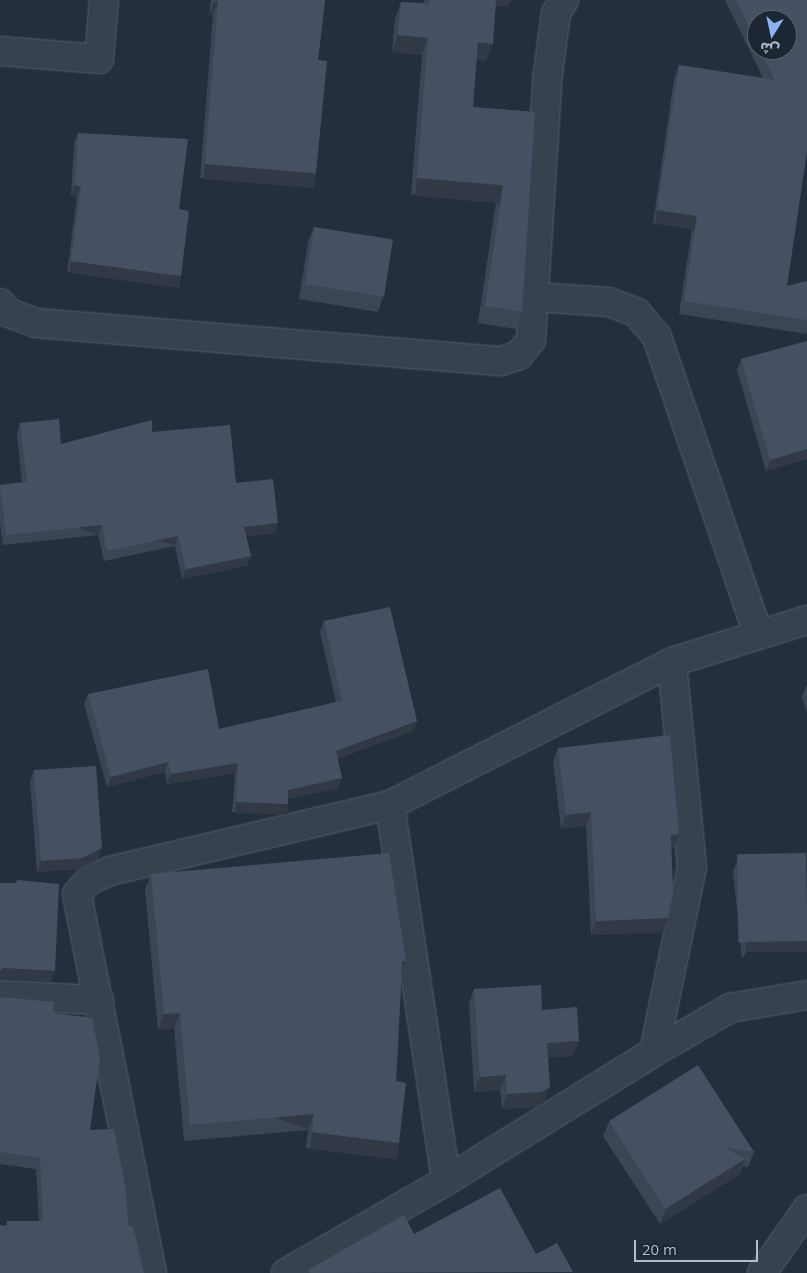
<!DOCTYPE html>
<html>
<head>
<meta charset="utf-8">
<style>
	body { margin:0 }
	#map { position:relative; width:807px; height:1273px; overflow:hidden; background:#242f3e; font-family:"Open Sans","Noto Sans Arabic",sans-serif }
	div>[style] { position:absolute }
	.roads { filter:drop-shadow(0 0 1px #565f6c) drop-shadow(0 0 1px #565f6c) }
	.street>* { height:28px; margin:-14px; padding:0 14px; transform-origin:14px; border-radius:14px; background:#38414e }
	.wall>* { inset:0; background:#3b4654 }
	.shaded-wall>* { inset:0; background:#303945; transform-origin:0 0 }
	.building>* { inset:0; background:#455162; transform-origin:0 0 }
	span { translate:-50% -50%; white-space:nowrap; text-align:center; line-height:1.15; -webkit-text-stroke:4px #1d2633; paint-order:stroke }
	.north { position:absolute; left:747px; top:10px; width:50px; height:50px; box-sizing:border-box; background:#1d2633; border:1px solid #59626f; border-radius:50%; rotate:190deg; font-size:14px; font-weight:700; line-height:20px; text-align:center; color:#b4bcc9 }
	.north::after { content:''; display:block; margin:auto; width:18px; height:22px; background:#8ab4f8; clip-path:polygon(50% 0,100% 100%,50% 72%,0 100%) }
	.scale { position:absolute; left:634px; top:1240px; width:124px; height:22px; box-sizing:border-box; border:2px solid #b4bcc9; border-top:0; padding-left:6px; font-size:15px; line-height:18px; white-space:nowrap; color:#b4bcc9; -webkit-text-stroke:4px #1d2633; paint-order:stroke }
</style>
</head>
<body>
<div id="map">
	<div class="roads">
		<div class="street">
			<div style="left:0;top:51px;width:99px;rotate:4.6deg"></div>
			<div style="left:99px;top:59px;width:59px;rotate:-85.2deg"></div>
			<div style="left:534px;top:297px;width:75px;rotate:3.8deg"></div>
			<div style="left:609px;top:302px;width:30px;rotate:21deg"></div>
			<div style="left:637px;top:313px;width:31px;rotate:50deg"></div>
			<div style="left:657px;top:337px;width:313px;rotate:71.2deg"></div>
			<div style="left:0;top:303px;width:13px;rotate:48deg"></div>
			<div style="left:9px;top:313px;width:29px;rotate:20deg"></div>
			<div style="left:36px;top:323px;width:467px;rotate:4.7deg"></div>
			<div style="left:501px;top:361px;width:19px;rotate:-18deg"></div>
			<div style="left:519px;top:355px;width:19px;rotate:-51deg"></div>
			<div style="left:531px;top:340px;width:268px;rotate:-86.4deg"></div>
			<div style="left:548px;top:73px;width:61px;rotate:-82.4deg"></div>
			<div style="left:556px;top:13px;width:15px;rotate:-58deg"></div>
			<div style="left:390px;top:805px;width:380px;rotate:81.5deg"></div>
			<div style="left:0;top:995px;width:99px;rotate:2.9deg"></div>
			<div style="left:654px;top:1052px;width:88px;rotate:-30.1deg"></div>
			<div style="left:730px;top:1008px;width:78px;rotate:-9.6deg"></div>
			<div style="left:152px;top:1273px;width:386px;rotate:-101.2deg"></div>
			<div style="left:77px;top:894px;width:18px;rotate:-49deg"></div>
			<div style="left:89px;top:880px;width:23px;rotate:-23deg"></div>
			<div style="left:110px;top:871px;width:288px;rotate:-13.3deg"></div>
			<div style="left:390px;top:805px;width:316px;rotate:-26.9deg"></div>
			<div style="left:672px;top:662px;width:141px;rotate:-17.3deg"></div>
			<div style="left:286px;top:1273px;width:185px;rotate:-29.9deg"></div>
			<div style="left:446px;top:1181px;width:245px;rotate:-31.8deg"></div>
			<div style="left:654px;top:1052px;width:189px;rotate:-78.4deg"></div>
			<div style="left:692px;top:867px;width:206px;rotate:-95.6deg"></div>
			<div style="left:762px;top:1273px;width:78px;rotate:-54.9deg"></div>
		</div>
	</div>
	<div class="wall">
		<div style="clip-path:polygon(211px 0,325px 0,318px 60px,316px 173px,311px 187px,200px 178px,213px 15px,209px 15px)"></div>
		<div style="clip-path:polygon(424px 0,511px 0,508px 7px,496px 6px,486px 61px,476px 60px,473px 107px,535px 112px,522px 312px,516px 329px,478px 323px,496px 202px,411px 195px,422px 55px,392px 52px,395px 19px,401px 2px,424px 3px)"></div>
		<div style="clip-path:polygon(evenodd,725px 0,807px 0,787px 286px,807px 281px,807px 334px,679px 314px,692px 229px,653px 223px,674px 79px,679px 65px,763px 78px,725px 0,757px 20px,787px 50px,757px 50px,757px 20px)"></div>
		<div style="clip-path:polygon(78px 133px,179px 209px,177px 287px,67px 272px,77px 197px,71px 196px,74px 144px)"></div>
		<div style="clip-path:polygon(314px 227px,383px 297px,378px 312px,299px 299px,308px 242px)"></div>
		<div style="clip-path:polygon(807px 341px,807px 459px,766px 471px,737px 370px,741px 359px)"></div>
		<div style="clip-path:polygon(20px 423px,61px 444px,152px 432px,236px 483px,275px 533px,246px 536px,251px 556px,247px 566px,182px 579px,175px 546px,104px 561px,98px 535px,3px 545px,0 523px,0 485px,22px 482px,17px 434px)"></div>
		<div style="clip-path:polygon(324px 621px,417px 721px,413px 731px,337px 759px,342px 778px,338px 788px,288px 799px,288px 804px,284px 814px,232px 812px,235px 773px,167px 784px,165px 772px,107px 787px,84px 704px,88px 694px,219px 729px,336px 702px,320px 632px)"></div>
		<div style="clip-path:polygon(806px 686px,807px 686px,807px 713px,802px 697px)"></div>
		<div style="clip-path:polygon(558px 748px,674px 848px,671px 848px,663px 932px,591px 935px,586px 826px,561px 829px,553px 761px)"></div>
		<div style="clip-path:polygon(34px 770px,102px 848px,98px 859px,79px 869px,37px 872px,30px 781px)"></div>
		<div style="clip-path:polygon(807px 857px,742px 959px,733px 872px,737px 861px)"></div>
		<div style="clip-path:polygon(151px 874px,402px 971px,396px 1081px,399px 1143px,393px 1159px,306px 1148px,308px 1130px,184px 1141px,174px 1028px,158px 1030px,145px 890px)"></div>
		<div style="clip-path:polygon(474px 989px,542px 1010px,573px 1056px,548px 1057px,544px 1102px,536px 1107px,502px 1109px,500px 1090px,474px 1092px,469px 1004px)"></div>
		<div style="clip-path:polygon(0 997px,53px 1013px,90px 1130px,128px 1226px,6px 1226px,7px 1221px,39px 1221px,36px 1169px,0 1164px)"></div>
		<div style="clip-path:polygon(609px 1121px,754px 1152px,748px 1167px,743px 1166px,740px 1174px,660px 1224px,603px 1136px)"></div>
	</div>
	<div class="shaded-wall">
		<div style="clip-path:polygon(493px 0,511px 0,508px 7px,491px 6px)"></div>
		<div style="clip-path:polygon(214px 1px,218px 1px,213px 15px,209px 15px)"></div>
		<div style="clip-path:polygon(398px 35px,428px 38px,422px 55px,392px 52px)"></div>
		<div style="clip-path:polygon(478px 42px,493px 44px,486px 61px,472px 60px)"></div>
		<div style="left:205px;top:164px;width:111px;height:15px;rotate:5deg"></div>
		<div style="left:417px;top:178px;width:86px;height:18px;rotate:5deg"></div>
		<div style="clip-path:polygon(75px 185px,81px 186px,77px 197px,71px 196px)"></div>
		<div style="left:657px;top:210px;width:40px;height:14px;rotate:9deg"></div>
		<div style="left:71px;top:261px;width:111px;height:12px;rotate:8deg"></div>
		<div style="clip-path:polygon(807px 449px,807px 459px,766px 471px,770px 460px)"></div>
		<div style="clip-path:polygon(278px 523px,275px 533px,241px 537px,244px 527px)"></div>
		<div style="left:102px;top:525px;width:11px;height:97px;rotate:112deg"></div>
		<div style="left:178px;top:536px;width:10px;height:73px;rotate:107deg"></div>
		<div style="clip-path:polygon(251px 556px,247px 566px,182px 579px,186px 569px)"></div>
		<div style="clip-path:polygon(417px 721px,413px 731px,332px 761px,336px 751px)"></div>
		<div style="clip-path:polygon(168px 762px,165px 772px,107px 787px,111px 777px)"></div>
		<div style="clip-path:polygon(238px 763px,235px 773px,167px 784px,171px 774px)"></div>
		<div style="clip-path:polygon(342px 778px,338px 788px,285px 800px,288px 790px)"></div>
		<div style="left:236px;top:802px;width:52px;height:11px;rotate:2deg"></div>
		<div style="clip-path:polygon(591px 812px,586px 826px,561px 829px,566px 815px)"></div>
		<div style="clip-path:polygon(679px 834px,674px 848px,666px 849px,671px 835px)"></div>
		<div style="clip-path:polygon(102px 848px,98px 859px,79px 869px,37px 872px,41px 861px)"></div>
		<div style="clip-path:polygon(668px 918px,663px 932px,591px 935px,596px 921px)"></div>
		<div style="left:807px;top:941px;width:11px;height:61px;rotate:90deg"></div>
		<div style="clip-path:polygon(402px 961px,406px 961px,400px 977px)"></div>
		<div style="clip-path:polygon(4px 968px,55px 971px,51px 982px,0 980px,0 970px)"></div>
		<div style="clip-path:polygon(180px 1013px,174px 1028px,158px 1030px,164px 1014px)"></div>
		<div style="clip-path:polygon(579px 1041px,573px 1056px,541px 1058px,547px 1043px)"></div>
		<div style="clip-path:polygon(506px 1075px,500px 1090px,474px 1092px,480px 1077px)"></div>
		<div style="clip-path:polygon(550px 1087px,544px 1102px,536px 1107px,502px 1109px,507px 1094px)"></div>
		<div style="left:314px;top:1114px;width:17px;height:124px;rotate:111deg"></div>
		<div style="left:312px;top:1132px;width:88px;height:17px;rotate:7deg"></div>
		<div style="clip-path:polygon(745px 1159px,740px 1174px,660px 1224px,665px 1209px)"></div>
	</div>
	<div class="building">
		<div style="clip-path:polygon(214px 0,325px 0,318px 60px,327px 61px,316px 173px,205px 164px,218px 1px,214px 1px)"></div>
		<div style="clip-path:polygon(429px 0,496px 0,493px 44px,478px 42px,473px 107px,535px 112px,522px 312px,485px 306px,503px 185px,417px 178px,428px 38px,398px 35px,401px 2px,429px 4px)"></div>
		<div style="clip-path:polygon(736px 0,807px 0,807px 152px,787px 286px,807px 281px,807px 320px,684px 301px,697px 216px,657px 210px,679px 65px,775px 80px,760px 50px,787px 50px,787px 20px,757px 20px,757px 43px)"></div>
		<div style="clip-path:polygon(78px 133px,188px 139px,179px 209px,189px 211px,181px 276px,71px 261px,81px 186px,75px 185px)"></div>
		<div style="left:314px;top:227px;width:80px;height:58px;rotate:9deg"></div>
		<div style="clip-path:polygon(807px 341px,807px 449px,770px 460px,741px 359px)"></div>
		<div style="clip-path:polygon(59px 419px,61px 444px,152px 420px,152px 432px,230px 425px,236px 483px,273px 479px,278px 523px,244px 527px,251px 556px,186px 569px,178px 536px,107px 551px,102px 525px,6px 535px,0 485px,27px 482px,20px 423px)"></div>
		<div style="clip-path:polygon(390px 607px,417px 721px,336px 751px,342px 778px,288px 790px,288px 804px,236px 802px,238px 763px,171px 774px,168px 762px,111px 777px,88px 694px,208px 669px,219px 729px,342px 701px,324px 621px)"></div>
		<div style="clip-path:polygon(670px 735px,679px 834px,671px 835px,673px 892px,668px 918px,596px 921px,591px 812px,566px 815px,558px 748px)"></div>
		<div style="clip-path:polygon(96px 766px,102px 848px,82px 858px,41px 861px,34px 770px)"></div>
		<div style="clip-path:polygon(389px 853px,406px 961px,402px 961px,396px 1081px,406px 1083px,399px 1143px,312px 1132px,314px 1114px,190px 1125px,180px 1013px,164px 1014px,151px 874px)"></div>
		<div style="left:806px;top:853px;width:88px;height:69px;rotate:89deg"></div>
		<div style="clip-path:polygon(17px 880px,59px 884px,55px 971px,4px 968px,0 970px,0 883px,16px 883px)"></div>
		<div style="clip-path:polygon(541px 985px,542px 1010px,577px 1007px,579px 1041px,547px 1043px,550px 1087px,541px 1092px,507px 1094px,506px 1075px,480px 1077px,474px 989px)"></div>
		<div style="clip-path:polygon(0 997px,54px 1002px,53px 1013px,92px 1018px,100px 1058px,90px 1130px,114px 1129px,126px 1190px,128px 1226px,133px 1226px,144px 1273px,0 1273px,0 1225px,7px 1226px,7px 1221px,43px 1221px,40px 1158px,0 1152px)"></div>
		<div style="clip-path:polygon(698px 1065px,754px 1152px,725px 1148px,745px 1159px,665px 1209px,609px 1121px)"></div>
		<div style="clip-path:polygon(500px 1188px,536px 1254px,557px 1243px,573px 1272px,310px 1273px,308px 1270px,404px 1215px,414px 1234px)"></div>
	</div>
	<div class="north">ش</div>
	<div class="scale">20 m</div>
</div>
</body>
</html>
